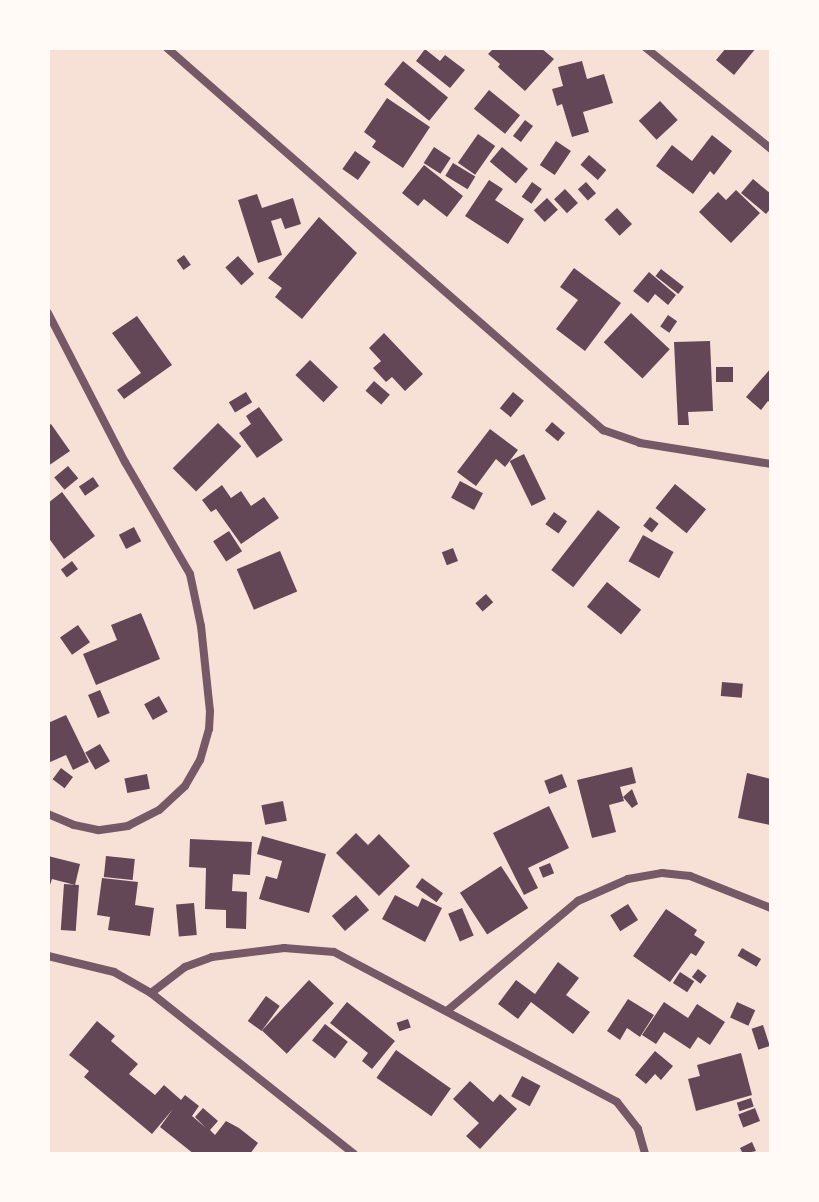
<!DOCTYPE html>
<html>
<head>
<meta charset="utf-8">
<style>
	body { margin:0 }
	#map { position:relative; width:819px; height:1202px; overflow:hidden; background:#f7e1d7; font-family:"Exo 2",sans-serif }
	div>[style] { position:absolute }
	.building>* { inset:0; background:#644757; transform-origin:0 0 }
	.minor>* { height:8px; margin:-4px; padding:0 4px; transform-origin:4px; border-radius:4px; background:#755966 }
	span { translate:-50% -50%; white-space:nowrap; text-align:center; line-height:1.15; -webkit-text-stroke:6px #fffaf5; paint-order:stroke }
	.frame { position:absolute; inset:0; border:50px solid #fffaf5; pointer-events:none }
</style>
</head>
<body>
<div id="map">
	<div class="building">
		<div style="clip-path:polygon(494px 48px,541px 48px,554px 59px,525px 91px,498px 67px,500px 64px,488px 54px)"></div>
		<div style="clip-path:polygon(726px 48px,756px 48px,734px 75px,716px 60px)"></div>
		<div style="clip-path:polygon(425px 49px,440px 61px,445px 55px,465px 70px,450px 88px,416px 61px)"></div>
		<div style="left:403px;top:61px;width:58px;height:30px;rotate:39deg"></div>
		<div style="clip-path:polygon(582px 61px,587px 79px,604px 74px,613px 103px,583px 112px,589px 132px,572px 137px,562px 104px,557px 106px,552px 89px,563px 86px,558px 67px)"></div>
		<div style="left:489px;top:90px;width:40px;height:24px;rotate:39deg"></div>
		<div style="clip-path:polygon(387px 98px,430px 127px,403px 168px,372px 147px,376px 141px,364px 132px)"></div>
		<div style="left:660px;top:101px;width:26px;height:29px;rotate:47deg"></div>
		<div style="left:525px;top:120px;width:10px;height:20px;rotate:37deg"></div>
		<div style="left:478px;top:134px;width:21px;height:35px;rotate:35deg"></div>
		<div style="clip-path:polygon(712px 135px,732px 151px,714px 175px,710px 171px,693px 194px,656px 166px,672px 145px,692px 161px)"></div>
		<div style="left:556px;top:141px;width:18px;height:29px;rotate:34deg"></div>
		<div style="left:434px;top:147px;width:20px;height:19px;rotate:33deg"></div>
		<div style="left:502px;top:147px;width:34px;height:19px;rotate:40deg"></div>
		<div style="left:355px;top:151px;width:19px;height:22px;rotate:35deg"></div>
		<div style="left:589px;top:155px;width:23px;height:13px;rotate:41deg"></div>
		<div style="left:453px;top:163px;width:26px;height:15px;rotate:31deg"></div>
		<div style="clip-path:polygon(424px 165px,463px 196px,447px 217px,424px 199px,418px 206px,402px 193px)"></div>
		<div style="clip-path:polygon(753px 179px,771px 194px,771px 208px,766px 214px,741px 193px)"></div>
		<div style="clip-path:polygon(489px 180px,503px 189px,495px 200px,524px 219px,508px 244px,465px 216px)"></div>
		<div style="left:532px;top:182px;width:12px;height:18px;rotate:35deg"></div>
		<div style="left:586px;top:182px;width:15px;height:11px;rotate:48deg"></div>
		<div style="left:565px;top:189px;width:19px;height:15px;rotate:47deg"></div>
		<div style="clip-path:polygon(736px 190px,760px 213px,731px 243px,699px 212px,718px 192px,726px 200px)"></div>
		<div style="clip-path:polygon(257px 194px,262px 208px,293px 198px,301px 224px,285px 229px,281px 218px,271px 221px,282px 255px,258px 263px,238px 200px)"></div>
		<div style="left:547px;top:198px;width:16px;height:18px;rotate:47deg"></div>
		<div style="left:617px;top:208px;width:22px;height:17px;rotate:47deg"></div>
		<div style="clip-path:polygon(319px 217px,357px 253px,302px 319px,275px 297px,282px 288px,268px 278px)"></div>
		<div style="left:184px;top:255px;width:12px;height:9px;rotate:55deg"></div>
		<div style="left:238px;top:256px;width:24px;height:17px;rotate:48deg"></div>
		<div style="clip-path:polygon(574px 268px,621px 303px,585px 351px,556px 329px,578px 300px,560px 287px)"></div>
		<div style="left:661px;top:269px;width:29px;height:9px;rotate:38deg"></div>
		<div style="clip-path:polygon(649px 272px,676px 295px,668px 305px,655px 294px,648px 303px,633px 291px)"></div>
		<div style="left:631px;top:313px;width:53px;height:40px;rotate:43deg"></div>
		<div style="left:668px;top:315px;width:11px;height:14px;rotate:34deg"></div>
		<div style="clip-path:polygon(137px 316px,172px 365px,124px 399px,117px 390px,141px 373px,112px 333px)"></div>
		<div style="clip-path:polygon(384px 333px,423px 374px,405px 391px,392px 377px,386px 382px,373px 368px,381px 361px,369px 348px)"></div>
		<div style="clip-path:polygon(710px 341px,713px 411px,688px 412px,689px 425px,678px 425px,674px 342px)"></div>
		<div style="left:310px;top:360px;width:39px;height:21px;rotate:44deg"></div>
		<div style="left:733px;top:367px;width:15px;height:17px;rotate:90deg"></div>
		<div style="clip-path:polygon(771px 368px,771px 403px,768px 401px,761px 410px,746px 397px)"></div>
		<div style="left:374px;top:381px;width:21px;height:13px;rotate:41deg"></div>
		<div style="left:246px;top:392px;width:12px;height:20px;rotate:59deg"></div>
		<div style="left:513px;top:392px;width:14px;height:21px;rotate:39deg"></div>
		<div style="clip-path:polygon(259px 407px,283px 440px,257px 458px,239px 433px,251px 424px,246px 416px)"></div>
		<div style="left:552px;top:422px;width:17px;height:11px;rotate:40deg"></div>
		<div style="left:218px;top:423px;width:33px;height:64px;rotate:45deg"></div>
		<div style="clip-path:polygon(51px 424px,70px 451px,48px 466px,48px 426px)"></div>
		<div style="clip-path:polygon(490px 429px,518px 450px,505px 467px,496px 459px,476px 486px,457px 472px)"></div>
		<div style="left:524px;top:454px;width:50px;height:16px;rotate:64deg"></div>
		<div style="left:68px;top:466px;width:16px;height:18px;rotate:50deg"></div>
		<div style="left:93px;top:477px;width:11px;height:17px;rotate:56deg"></div>
		<div style="left:460px;top:481px;width:26px;height:19px;rotate:28deg"></div>
		<div style="left:675px;top:484px;width:40px;height:31px;rotate:39deg"></div>
		<div style="clip-path:polygon(222px 485px,231px 498px,241px 491px,251px 506px,264px 497px,279px 518px,241px 544px,216px 509px,211px 512px,202px 500px)"></div>
		<div style="clip-path:polygon(62px 492px,95px 536px,64px 559px,48px 537px,48px 503px)"></div>
		<div style="left:598px;top:510px;width:28px;height:76px;rotate:38deg"></div>
		<div style="left:554px;top:512px;width:16px;height:15px;rotate:35deg"></div>
		<div style="left:650px;top:517px;width:11px;height:11px;rotate:38deg"></div>
		<div style="left:134px;top:527px;width:16px;height:17px;rotate:63deg"></div>
		<div style="left:229px;top:531px;width:24px;height:19px;rotate:57deg"></div>
		<div style="left:643px;top:535px;width:35px;height:30px;rotate:29deg"></div>
		<div style="left:453px;top:548px;width:14px;height:12px;rotate:69deg"></div>
		<div style="left:280px;top:551px;width:44px;height:47px;rotate:67deg"></div>
		<div style="left:72px;top:561px;width:10px;height:14px;rotate:53deg"></div>
		<div style="left:607px;top:582px;width:44px;height:32px;rotate:39deg"></div>
		<div style="left:486px;top:594px;width:11px;height:14px;rotate:49deg"></div>
		<div style="clip-path:polygon(141px 613px,160px 659px,96px 685px,83px 654px,117px 640px,111px 625px)"></div>
		<div style="left:78px;top:625px;width:21px;height:22px;rotate:55deg"></div>
		<div style="left:722px;top:682px;width:21px;height:14px;rotate:5deg"></div>
		<div style="left:100px;top:690px;width:25px;height:13px;rotate:67deg"></div>
		<div style="left:159px;top:696px;width:18px;height:17px;rotate:61deg"></div>
		<div style="clip-path:polygon(66px 715px,89px 762px,73px 770px,66px 755px,48px 763px,48px 723px)"></div>
		<div style="left:100px;top:744px;width:20px;height:17px;rotate:60deg"></div>
		<div style="clip-path:polygon(632px 767px,636px 783px,620px 787px,624px 801px,609px 805px,616px 832px,592px 838px,577px 780px)"></div>
		<div style="left:61px;top:768px;width:15px;height:14px;rotate:37deg"></div>
		<div style="clip-path:polygon(747px 773px,771px 779px,770px 825px,738px 818px)"></div>
		<div style="left:147px;top:774px;width:15px;height:23px;rotate:79deg"></div>
		<div style="left:562px;top:774px;width:14px;height:19px;rotate:69deg"></div>
		<div style="clip-path:polygon(632px 789px,638px 804px,632px 808px,623px 797px)"></div>
		<div style="left:283px;top:801px;width:20px;height:22px;rotate:79deg"></div>
		<div style="clip-path:polygon(549px 806px,569px 848px,528px 868px,538px 888px,524px 895px,493px 833px)"></div>
		<div style="clip-path:polygon(356px 833px,368px 845px,379px 834px,410px 866px,379px 896px,336px 853px)"></div>
		<div style="clip-path:polygon(262px 836px,326px 854px,309px 913px,259px 899px,266px 876px,277px 879px,282px 861px,257px 854px)"></div>
		<div style="clip-path:polygon(190px 839px,252px 842px,250px 875px,233px 874px,232px 891px,247px 892px,246px 929px,226px 928px,226px 910px,205px 909px,206px 868px,189px 867px)"></div>
		<div style="clip-path:polygon(48px 856px,80px 864px,75px 885px,52px 879px,48px 891px)"></div>
		<div style="left:106px;top:856px;width:29px;height:21px;rotate:6deg"></div>
		<div style="left:550px;top:863px;width:11px;height:12px;rotate:68deg"></div>
		<div style="left:501px;top:866px;width:50px;height:49px;rotate:57deg"></div>
		<div style="clip-path:polygon(102px 878px,138px 882px,135px 905px,154px 908px,150px 936px,108px 930px,110px 917px,97px 915px)"></div>
		<div style="left:422px;top:878px;width:26px;height:11px;rotate:36deg"></div>
		<div style="left:64px;top:884px;width:15px;height:46px;rotate:4deg"></div>
		<div style="left:356px;top:895px;width:20px;height:32px;rotate:49deg"></div>
		<div style="clip-path:polygon(395px 895px,418px 907px,422px 898px,442px 908px,425px 942px,382px 919px)"></div>
		<div style="left:194px;top:903px;width:32px;height:18px;rotate:85deg"></div>
		<div style="left:628px;top:904px;width:19px;height:21px;rotate:58deg"></div>
		<div style="left:462px;top:908px;width:30px;height:15px;rotate:67deg"></div>
		<div style="clip-path:polygon(666px 909px,697px 930px,694px 935px,705px 942px,696px 956px,691px 953px,670px 982px,633px 956px)"></div>
		<div style="left:742px;top:948px;width:22px;height:9px;rotate:30deg"></div>
		<div style="clip-path:polygon(558px 962px,579px 978px,566px 995px,590px 1012px,573px 1034px,531px 1002px,518px 1019px,498px 1004px,516px 980px,535px 994px)"></div>
		<div style="left:698px;top:969px;width:11px;height:10px;rotate:38deg"></div>
		<div style="left:680px;top:972px;width:17px;height:13px;rotate:33deg"></div>
		<div style="left:309px;top:980px;width:34px;height:69px;rotate:43deg"></div>
		<div style="left:266px;top:996px;width:17px;height:31px;rotate:36deg"></div>
		<div style="clip-path:polygon(628px 999px,654px 1015px,640px 1037px,627px 1028px,620px 1040px,607px 1031px)"></div>
		<div style="clip-path:polygon(347px 1002px,395px 1041px,372px 1069px,362px 1061px,368px 1053px,330px 1023px)"></div>
		<div style="clip-path:polygon(664px 1002px,688px 1018px,697px 1004px,725px 1022px,710px 1045px,698px 1037px,690px 1049px,664px 1032px,656px 1044px,642px 1035px)"></div>
		<div style="left:737px;top:1002px;width:20px;height:17px;rotate:24deg"></div>
		<div style="left:408px;top:1019px;width:9px;height:12px;rotate:72deg"></div>
		<div style="clip-path:polygon(97px 1021px,115px 1036px,111px 1041px,138px 1064px,129px 1074px,155px 1095px,164px 1085px,181px 1100px,185px 1095px,199px 1106px,192px 1116px,206px 1128px,195px 1117px,203px 1108px,218px 1121px,210px 1130px,215px 1135px,226px 1121px,239px 1128px,258px 1143px,250px 1154px,194px 1154px,160px 1127px,173px 1109px,152px 1134px,84px 1077px,89px 1071px,69px 1055px)"></div>
		<div style="left:325px;top:1024px;width:29px;height:21px;rotate:38deg"></div>
		<div style="left:763px;top:1025px;width:22px;height:12px;rotate:72deg"></div>
		<div style="left:396px;top:1050px;width:67px;height:34px;rotate:35deg"></div>
		<div style="clip-path:polygon(655px 1051px,673px 1066px,661px 1080px,655px 1074px,646px 1084px,635px 1075px)"></div>
		<div style="clip-path:polygon(741px 1053px,752px 1095px,696px 1111px,688px 1079px,700px 1076px,697px 1065px)"></div>
		<div style="left:522px;top:1076px;width:21px;height:23px;rotate:28deg"></div>
		<div style="clip-path:polygon(470px 1081px,493px 1102px,500px 1094px,517px 1109px,480px 1149px,466px 1136px,479px 1123px,453px 1099px)"></div>
		<div style="left:751px;top:1098px;width:9px;height:15px;rotate:72deg"></div>
		<div style="left:755px;top:1108px;width:14px;height:18px;rotate:69deg"></div>
		<div style="clip-path:polygon(752px 1142px,756px 1151px,743px 1154px,740px 1148px)"></div>
	</div>
	<div class="minor">
		<div style="left:167px;top:48px;width:580px;rotate:41.22deg"></div>
		<div style="left:603px;top:430px;width:39px;rotate:19deg"></div>
		<div style="left:640px;top:443px;width:133px;rotate:9.1deg"></div>
		<div style="left:646px;top:48px;width:161px;rotate:38.9deg"></div>
		<div style="left:48px;top:313px;width:168px;rotate:62.7deg"></div>
		<div style="left:125px;top:462px;width:129px;rotate:59.9deg"></div>
		<div style="left:190px;top:574px;width:53px;rotate:78.1deg"></div>
		<div style="left:201px;top:626px;width:85px;rotate:84deg"></div>
		<div style="left:210px;top:711px;width:18px;rotate:93deg"></div>
		<div style="left:209px;top:729px;width:32px;rotate:106deg"></div>
		<div style="left:200px;top:760px;width:30px;rotate:120deg"></div>
		<div style="left:185px;top:786px;width:35px;rotate:137deg"></div>
		<div style="left:159px;top:810px;width:35px;rotate:153deg"></div>
		<div style="left:128px;top:826px;width:30px;rotate:172deg"></div>
		<div style="left:98px;top:830px;width:25px;rotate:-168deg"></div>
		<div style="left:74px;top:825px;width:28px;rotate:-157deg"></div>
		<div style="left:48px;top:956px;width:68px;rotate:13.6deg"></div>
		<div style="left:114px;top:972px;width:43px;rotate:29.6deg"></div>
		<div style="left:151px;top:993px;width:259px;rotate:38.4deg"></div>
		<div style="left:151px;top:993px;width:43px;rotate:-37.4deg"></div>
		<div style="left:185px;top:967px;width:29px;rotate:-20deg"></div>
		<div style="left:212px;top:957px;width:73px;rotate:-7.1deg"></div>
		<div style="left:284px;top:948px;width:50px;rotate:4.6deg"></div>
		<div style="left:334px;top:952px;width:320px;rotate:27.9deg"></div>
		<div style="left:617px;top:1102px;width:34px;rotate:52deg"></div>
		<div style="left:638px;top:1129px;width:26px;rotate:74deg"></div>
		<div style="left:448px;top:1010px;width:170px;rotate:-40deg"></div>
		<div style="left:578px;top:901px;width:55px;rotate:-23.7deg"></div>
		<div style="left:628px;top:879px;width:35px;rotate:-10deg"></div>
		<div style="left:662px;top:873px;width:28px;rotate:6deg"></div>
		<div style="left:690px;top:876px;width:87px;rotate:21.6deg"></div>
	</div>
	<div class="frame"></div>
</div>
</body>
</html>
